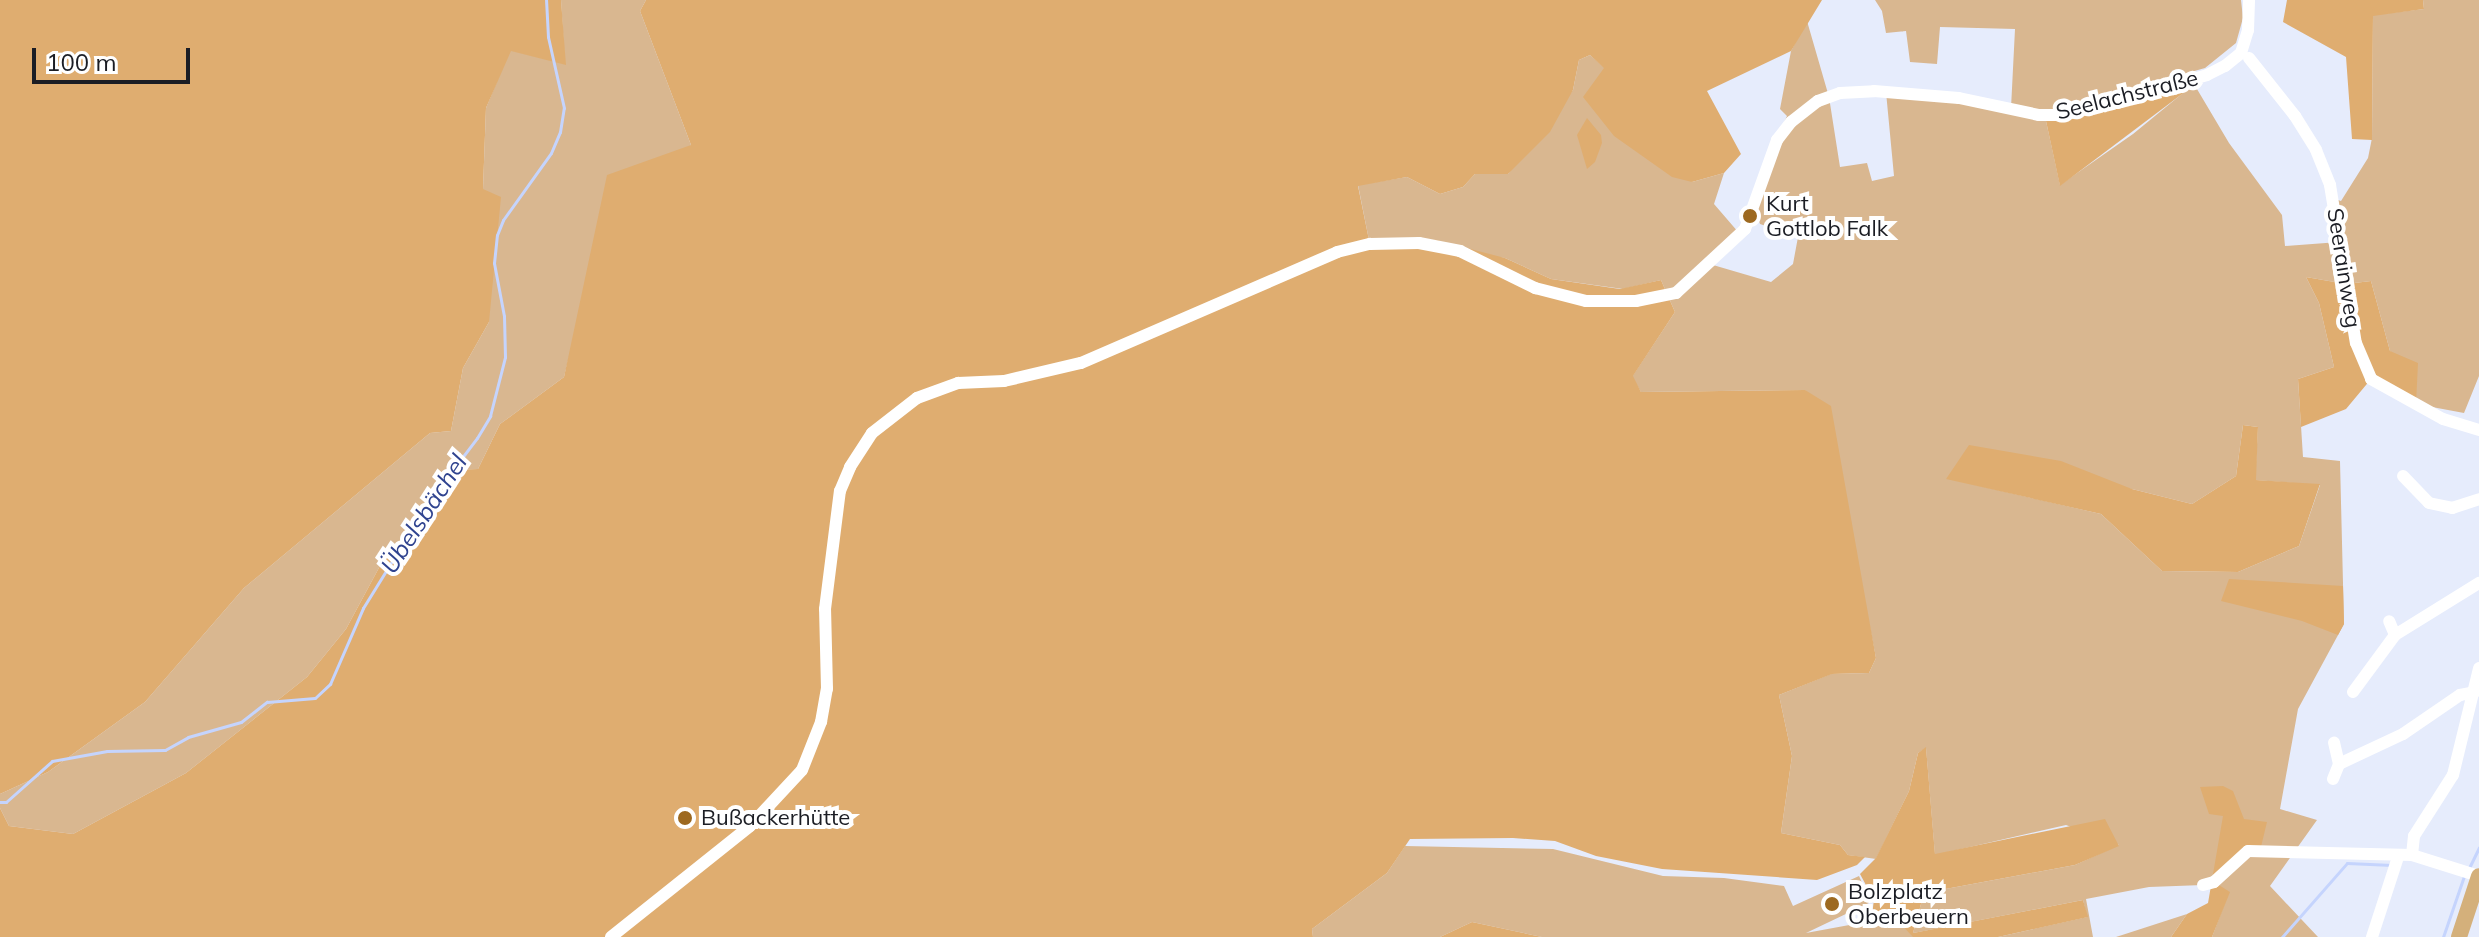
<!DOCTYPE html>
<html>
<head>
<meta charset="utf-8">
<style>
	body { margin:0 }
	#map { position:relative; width:2479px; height:937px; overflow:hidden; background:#e6ecfc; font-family:Mulish,sans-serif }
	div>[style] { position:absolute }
	.green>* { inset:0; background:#d9b790 }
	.forest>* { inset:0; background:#dfad70 }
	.stream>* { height:3px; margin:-1.5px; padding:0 1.5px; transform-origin:1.5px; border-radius:1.5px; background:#c5d4fd }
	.minor>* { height:12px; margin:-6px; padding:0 6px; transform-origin:6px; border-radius:6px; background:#fff }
	.major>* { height:16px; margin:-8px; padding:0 8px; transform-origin:8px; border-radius:8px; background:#d4b07b }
	.dots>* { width:22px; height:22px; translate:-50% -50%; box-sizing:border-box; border:4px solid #fff; border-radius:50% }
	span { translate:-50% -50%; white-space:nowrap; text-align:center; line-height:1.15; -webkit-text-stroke:8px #fff; paint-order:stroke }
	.street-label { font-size:22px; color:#1b1d24 }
	.poi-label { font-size:22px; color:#1b1d24 }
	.left { translate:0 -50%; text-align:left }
	.water-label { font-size:24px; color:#2f438f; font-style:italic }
	.scale { position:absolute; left:32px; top:48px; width:158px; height:36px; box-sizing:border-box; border:4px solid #1b1d24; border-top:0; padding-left:10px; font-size:24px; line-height:28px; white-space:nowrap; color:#1b1d24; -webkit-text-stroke:6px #fff; paint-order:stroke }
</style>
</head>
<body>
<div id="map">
	<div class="green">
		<div style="clip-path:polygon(561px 0,646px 0,640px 11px,691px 145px,585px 292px,564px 377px,500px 424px,478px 469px,446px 470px,432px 515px,381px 564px,346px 629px,307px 677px,186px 773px,73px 834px,9px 826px,0 808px,0 794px,48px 772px,145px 702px,244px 588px,430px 433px,451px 431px,463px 368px,489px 322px,483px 189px,486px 108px,510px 50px,565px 64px)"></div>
		<div style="clip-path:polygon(evenodd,1875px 0,2241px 0,2243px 18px,2236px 43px,2205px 68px,2110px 95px,2046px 121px,2060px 185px,2133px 134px,2194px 84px,2229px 143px,2282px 215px,2285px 246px,2339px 242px,2332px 198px,2341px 201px,2368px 158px,2372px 138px,2373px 15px,2424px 9px,2423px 0,2479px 0,2479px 376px,2464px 413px,2416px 404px,2390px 351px,2371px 281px,2346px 284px,2306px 277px,2319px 303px,2334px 367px,2298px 379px,2303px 457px,2340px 461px,2344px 624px,2298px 709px,2280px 809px,2317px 820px,2270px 886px,2318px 937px,2212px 937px,2229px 892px,2203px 885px,2149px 887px,2086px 899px,2093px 937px,1998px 937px,2087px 917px,2083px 900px,1924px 931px,1913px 933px,1913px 937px,1542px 937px,1472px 922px,1440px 937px,1313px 937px,1312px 929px,1387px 873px,1405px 846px,1553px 849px,1663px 876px,1724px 878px,1784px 886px,1793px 906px,1859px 876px,1871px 902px,1806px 933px,1871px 921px,1899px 922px,1913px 933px,1924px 893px,2075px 865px,2119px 845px,2066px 825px,1935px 855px,1926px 748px,1918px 753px,1909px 791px,1876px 859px,1848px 855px,1840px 845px,1781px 833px,1792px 756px,1779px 695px,1831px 674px,1869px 673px,1876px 658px,1861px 583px,1805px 390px,1641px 392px,1632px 377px,1675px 312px,1661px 280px,1623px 289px,1551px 279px,1505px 258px,1369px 240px,1358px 185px,1407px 177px,1440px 194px,1463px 187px,1475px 174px,1508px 174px,1573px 90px,1579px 60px,1590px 55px,1605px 68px,1692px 182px,1724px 173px,1714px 204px,1739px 233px,1713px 265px,1771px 282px,1793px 264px,1798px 237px,1760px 224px,1755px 208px,1767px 161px,1787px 116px,1780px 109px,1791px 51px,1807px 21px,1829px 97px,1840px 167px,1867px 163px,1872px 181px,1894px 176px,1886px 92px,2011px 108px,2015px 29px,1940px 27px,1937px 64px,1910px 62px,1906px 31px,1886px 33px,1882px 11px,1875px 0,2243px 425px,2258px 427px,2255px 480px,2320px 485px,2299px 546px,2238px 572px,2162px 571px,2101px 514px,1946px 478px,2132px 489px,2192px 504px,2236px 476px,2243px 425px)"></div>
		<div style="clip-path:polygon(2187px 914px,2171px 937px,2116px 937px)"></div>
	</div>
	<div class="forest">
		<div style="clip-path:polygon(0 0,561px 0,566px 65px,511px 51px,486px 108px,483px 189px,501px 197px,489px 322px,463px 368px,451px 431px,430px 433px,244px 588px,145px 702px,48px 772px,0 794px)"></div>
		<div style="clip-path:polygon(646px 0,1822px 0,1791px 51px,1707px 91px,1741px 154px,1724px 173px,1692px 182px,1672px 177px,1614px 136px,1583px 97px,1604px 68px,1590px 55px,1579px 60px,1573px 90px,1550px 132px,1508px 174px,1475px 174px,1463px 187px,1440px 194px,1407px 177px,1358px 186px,1369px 240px,1436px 240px,1505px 258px,1551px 279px,1620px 289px,1661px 280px,1675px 312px,1633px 376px,1641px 392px,1805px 390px,1831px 406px,1876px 658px,1869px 673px,1832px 674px,1779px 695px,1792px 756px,1781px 833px,1840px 845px,1848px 855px,1865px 857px,1857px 865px,1817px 880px,1662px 869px,1596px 856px,1555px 841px,1513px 838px,1410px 839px,1387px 873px,1312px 929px,1313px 937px,0 937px,0 808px,9px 826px,73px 834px,186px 773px,307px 677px,346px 629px,381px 564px,432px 515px,446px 470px,478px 469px,500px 424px,564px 377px,607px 175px,691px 145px,640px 11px)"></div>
		<div style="clip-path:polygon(2287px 0,2423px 0,2424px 9px,2373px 16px,2372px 140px,2352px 139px,2346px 57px,2283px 22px)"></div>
		<div style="clip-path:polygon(2186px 76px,2190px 88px,2060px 186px,2046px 121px)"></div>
		<div style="clip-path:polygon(1587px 118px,1601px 135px,1602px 143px,1595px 162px,1587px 169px,1577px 135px)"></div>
		<div style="clip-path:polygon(2306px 277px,2346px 284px,2371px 281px,2390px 351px,2418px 363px,2416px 404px,2371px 379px,2346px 409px,2301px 427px,2298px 379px,2334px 367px,2319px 303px)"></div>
		<div style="clip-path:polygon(2243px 425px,2258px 427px,2256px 480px,2320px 484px,2299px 546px,2238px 572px,2162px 571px,2101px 514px,1946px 479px,1969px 445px,2061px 461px,2132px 489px,2192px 504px,2236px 476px)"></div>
		<div style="clip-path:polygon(2229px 579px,2343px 586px,2344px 624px,2338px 635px,2302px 621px,2221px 601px)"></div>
		<div style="clip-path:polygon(1926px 747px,1935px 854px,2105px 819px,2119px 846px,2075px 865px,1924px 893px,1913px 933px,2083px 900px,2088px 917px,1998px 937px,1913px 937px,1899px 922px,1871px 921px,1874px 900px,1860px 874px,1876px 858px,1909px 791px,1918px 753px)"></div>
		<div style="clip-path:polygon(2223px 786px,2233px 791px,2244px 819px,2267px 822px,2260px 851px,2248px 851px,2214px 882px,2230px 892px,2212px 937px,2171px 937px,2187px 914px,2208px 903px,2223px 816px,2209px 814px,2200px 787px)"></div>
		<div style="clip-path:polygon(1472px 922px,1542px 937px,1440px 937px)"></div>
	</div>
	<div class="stream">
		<div style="left:0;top:802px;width:6px"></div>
		<div style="left:6px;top:802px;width:62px;rotate:-41.7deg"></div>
		<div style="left:52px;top:761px;width:56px;rotate:-10.3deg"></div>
		<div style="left:107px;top:751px;width:58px;rotate:-1deg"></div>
		<div style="left:165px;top:750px;width:26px;rotate:-29deg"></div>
		<div style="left:188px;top:737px;width:55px;rotate:-15.8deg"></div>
		<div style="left:241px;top:722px;width:33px;rotate:-38deg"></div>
		<div style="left:267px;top:702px;width:48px;rotate:-4.8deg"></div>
		<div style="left:315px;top:698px;width:21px;rotate:-43deg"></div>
		<div style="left:330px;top:684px;width:83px;rotate:-66.5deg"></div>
		<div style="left:363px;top:608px;width:126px;rotate:-58.3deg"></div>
		<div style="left:429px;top:501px;width:79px;rotate:-52.7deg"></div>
		<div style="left:477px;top:438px;width:26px;rotate:-59deg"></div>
		<div style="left:490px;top:416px;width:61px;rotate:-75.7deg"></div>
		<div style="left:505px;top:357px;width:41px;rotate:-91.4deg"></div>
		<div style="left:504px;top:316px;width:54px;rotate:-100.7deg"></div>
		<div style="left:494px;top:263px;width:28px;rotate:-84deg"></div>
		<div style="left:497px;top:235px;width:16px;rotate:-68deg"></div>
		<div style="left:503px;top:220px;width:82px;rotate:-54.4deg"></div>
		<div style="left:551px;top:153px;width:23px;rotate:-67deg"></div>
		<div style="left:560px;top:132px;width:24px;rotate:-81deg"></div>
		<div style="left:564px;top:108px;width:73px;rotate:-102.7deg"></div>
		<div style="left:548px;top:37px;width:37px;rotate:-93deg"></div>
		<div style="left:2468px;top:870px;width:25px;rotate:-64deg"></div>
		<div style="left:2282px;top:937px;width:98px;rotate:-48.7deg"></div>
		<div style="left:2347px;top:863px;width:45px;rotate:2.5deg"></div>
		<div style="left:2443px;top:937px;width:65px;rotate:-71deg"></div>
	</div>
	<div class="minor">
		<div style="left:2249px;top:58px;width:74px;rotate:51.6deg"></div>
		<div style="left:2295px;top:116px;width:40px;rotate:58deg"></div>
		<div style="left:2316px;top:150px;width:38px;rotate:68deg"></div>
		<div style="left:2330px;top:185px;width:160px;rotate:80.7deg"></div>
		<div style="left:2356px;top:343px;width:39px;rotate:67deg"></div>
		<div style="left:2371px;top:379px;width:82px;rotate:29.1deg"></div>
		<div style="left:2443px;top:419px;width:38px;rotate:17deg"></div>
		<div style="left:2403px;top:476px;width:37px;rotate:46deg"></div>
		<div style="left:2429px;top:503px;width:24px;rotate:12deg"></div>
		<div style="left:2452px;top:508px;width:28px;rotate:-18deg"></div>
		<div style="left:2395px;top:635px;width:99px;rotate:-31.8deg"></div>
		<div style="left:2353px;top:692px;width:71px;rotate:-53.6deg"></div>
		<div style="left:2395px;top:635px;width:15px;rotate:-113deg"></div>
		<div style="left:2339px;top:764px;width:71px;rotate:-25.1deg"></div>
		<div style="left:2403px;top:734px;width:69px;rotate:-34.4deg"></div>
		<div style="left:2460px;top:695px;width:15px;rotate:-11deg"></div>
		<div style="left:2333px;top:779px;width:16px;rotate:-68deg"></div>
		<div style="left:2339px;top:764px;width:22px;rotate:-103deg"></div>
		<div style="left:2412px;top:855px;width:19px;rotate:-84deg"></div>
		<div style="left:2414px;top:836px;width:72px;rotate:-57.4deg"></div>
		<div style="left:2453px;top:775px;width:110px;rotate:-76.3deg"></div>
		<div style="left:2203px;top:885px;width:11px;rotate:-15deg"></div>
		<div style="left:2214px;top:882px;width:46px;rotate:-42.4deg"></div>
		<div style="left:2248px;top:851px;width:164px;rotate:1.4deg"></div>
		<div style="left:2412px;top:855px;width:70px;rotate:17.4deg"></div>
		<div style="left:611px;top:937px;width:178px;rotate:-38.6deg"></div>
		<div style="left:750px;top:826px;width:76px;rotate:-47.1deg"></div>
		<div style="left:802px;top:770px;width:52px;rotate:-68.4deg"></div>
		<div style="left:821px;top:722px;width:34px;rotate:-80deg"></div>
		<div style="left:827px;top:689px;width:80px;rotate:-91.4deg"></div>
		<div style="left:825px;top:609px;width:119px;rotate:-82.8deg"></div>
		<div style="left:840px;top:491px;width:26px;rotate:-67deg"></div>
		<div style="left:850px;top:467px;width:40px;rotate:-57.1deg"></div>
		<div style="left:872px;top:433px;width:57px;rotate:-37.9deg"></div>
		<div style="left:917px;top:398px;width:44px;rotate:-20.1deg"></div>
		<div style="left:958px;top:383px;width:46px;rotate:-2.5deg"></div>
		<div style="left:1004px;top:381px;width:79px;rotate:-13.2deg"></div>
		<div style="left:1081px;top:363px;width:279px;rotate:-23.4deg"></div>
		<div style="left:1337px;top:252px;width:34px;rotate:-14deg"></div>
		<div style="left:1370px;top:244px;width:49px;rotate:-1.2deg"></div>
		<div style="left:1419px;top:243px;width:42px;rotate:11deg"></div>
		<div style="left:1460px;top:251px;width:84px;rotate:26.3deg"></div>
		<div style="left:1535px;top:288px;width:53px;rotate:14.3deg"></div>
		<div style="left:1586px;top:301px;width:50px"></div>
		<div style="left:1636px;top:301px;width:41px;rotate:-11.3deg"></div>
		<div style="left:1676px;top:293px;width:94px;rotate:-42.8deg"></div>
		<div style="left:1745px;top:229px;width:95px;rotate:-70.2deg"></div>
		<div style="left:1777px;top:140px;width:23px;rotate:-52deg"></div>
		<div style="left:1791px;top:122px;width:34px;rotate:-38deg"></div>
		<div style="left:1818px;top:101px;width:23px;rotate:-20deg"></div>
		<div style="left:1840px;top:93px;width:34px;rotate:-3deg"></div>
		<div style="left:1874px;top:91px;width:85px;rotate:4.7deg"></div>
		<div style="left:1959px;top:98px;width:82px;rotate:12deg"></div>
		<div style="left:2039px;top:115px;width:25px"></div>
		<div style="left:2064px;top:115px;width:148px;rotate:-15.6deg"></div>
		<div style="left:2207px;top:75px;width:20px;rotate:-27deg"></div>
		<div style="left:2225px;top:66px;width:21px;rotate:-39deg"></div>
		<div style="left:2241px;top:53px;width:24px;rotate:-73deg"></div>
		<div style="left:2248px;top:30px;width:30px;rotate:-88deg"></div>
		<div style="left:2372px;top:937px;width:84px;rotate:-72deg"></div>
	</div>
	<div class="major">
		<div style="left:2459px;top:937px;width:64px;rotate:-71.8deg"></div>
	</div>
	<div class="dots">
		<div style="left:1750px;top:216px;background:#9d6920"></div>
		<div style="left:685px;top:818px;background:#9d6920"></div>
		<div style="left:1832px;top:904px;background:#9d6920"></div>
	</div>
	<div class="street-label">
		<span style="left:2127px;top:95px;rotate:-14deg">Seelachstraße</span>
		<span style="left:2344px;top:268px;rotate:81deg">Seerainweg</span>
	</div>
	<div class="poi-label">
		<span class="left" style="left:1766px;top:216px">Kurt<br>Gottlob Falk</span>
		<span class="left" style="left:701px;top:818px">Bußackerhütte</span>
		<span class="left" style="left:1848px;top:904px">Bolzplatz<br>Oberbeuern</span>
	</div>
	<div class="water-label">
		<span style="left:424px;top:514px;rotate:-57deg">Übelsbächel</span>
	</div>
	<div class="scale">100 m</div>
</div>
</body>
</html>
